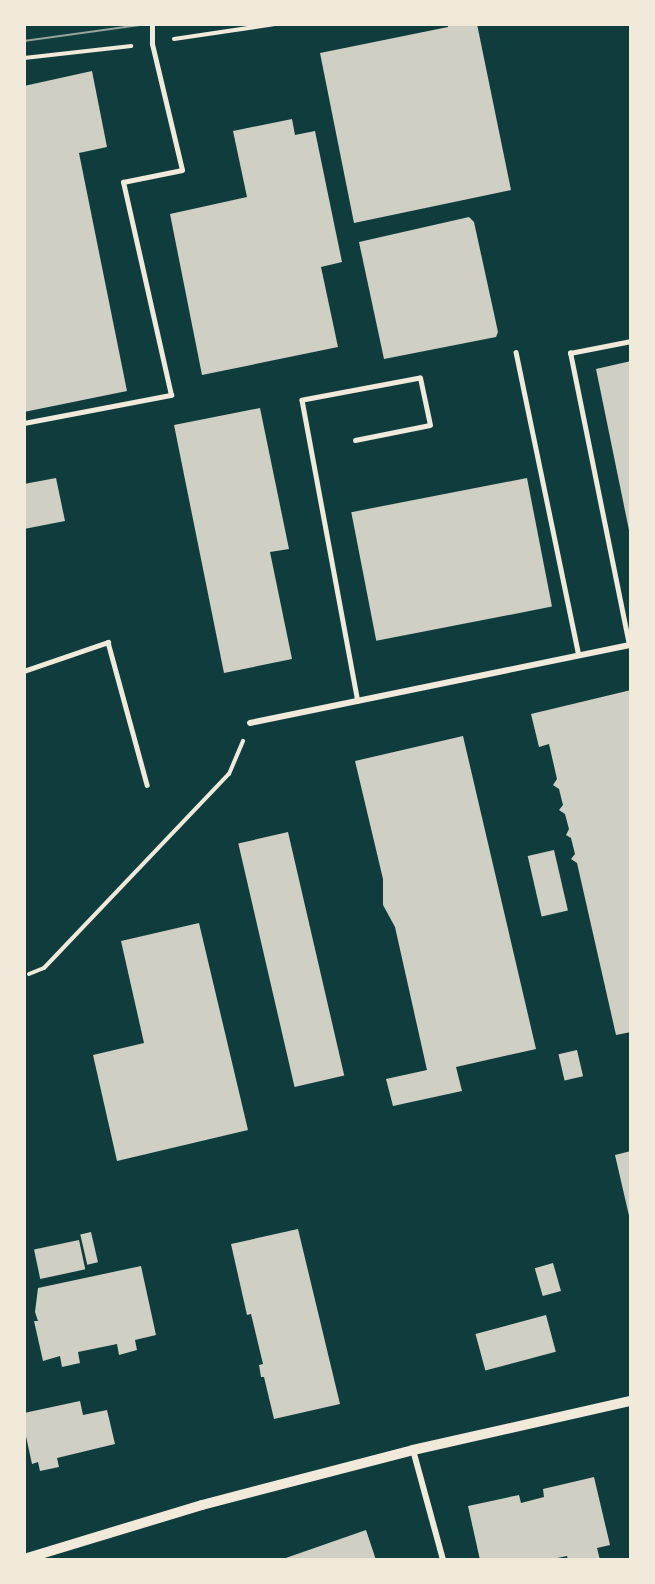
<!DOCTYPE html>
<html>
<head>
<meta charset="utf-8">
<style>
	body { margin:0 }
	#map { position:relative; width:655px; height:1584px; overflow:hidden; background:#0f3d3e; font-family:Overpass,sans-serif }
	div>[style] { position:absolute }
	.building>* { inset:0; background:#cfcfc3; transform-origin:0 0 }
	.path>* { height:4px; margin:-2px; padding:0 2px; transform-origin:2px; border-radius:2px; background:#f1e9da }
	.service>* { height:4.5px; margin:-2.25px; padding:0 2.25px; transform-origin:2.25px; border-radius:2.25px; background:#f1e9da }
	.minor>* { height:6px; margin:-3px; padding:0 3px; transform-origin:3px; border-radius:3px; background:#f1e9da }
	.tertiary>* { height:10px; margin:-5px; padding:0 5px; transform-origin:5px; border-radius:5px; background:#f1e9da }
	.tram>* { height:1.5px; margin:-0.75px; padding:0 0.75px; transform-origin:0.75px; border-radius:0.75px; background:#97a49c }
	span { translate:-50% -50%; white-space:nowrap; text-align:center; line-height:1.15; -webkit-text-stroke:4.5px #f1e9da; paint-order:stroke }
	.frame { position:absolute; inset:0; border:26px solid #f1e9da; pointer-events:none }
</style>
</head>
<body>
<div id="map">
	<div class="building">
		<div style="clip-path:polygon(448px 24px,477px 24px,511px 190px,354px 223px,320px 53px,448px 27px)"></div>
		<div style="clip-path:polygon(92px 71px,107px 147px,79px 153px,127px 391px,24px 412px,24px 86px)"></div>
		<div style="clip-path:polygon(292px 119px,295px 135px,315px 131px,342px 262px,321px 267px,338px 347px,202px 375px,170px 214px,247px 197px,233px 131px)"></div>
		<div style="clip-path:polygon(469px 217px,474px 222px,498px 332px,496px 337px,384px 359px,359px 242px)"></div>
		<div style="clip-path:polygon(631px 361px,631px 535px,630px 535px,596px 369px)"></div>
		<div style="clip-path:polygon(260px 408px,289px 549px,270px 552px,292px 659px,224px 673px,174px 425px)"></div>
		<div style="clip-path:polygon(56px 478px,65px 521px,24px 529px,24px 484px)"></div>
		<div style="left:527px;top:478px;width:131px;height:179px;rotate:79deg"></div>
		<div style="clip-path:polygon(631px 690px,631px 1032px,616px 1035px,577px 863px,571px 859px,575px 854px,571px 838px,566px 835px,569px 829px,565px 814px,559px 810px,563px 805px,559px 789px,553px 785px,557px 779px,549px 744px,539px 747px,531px 714px)"></div>
		<div style="clip-path:polygon(463px 736px,536px 1049px,456px 1067px,462px 1091px,393px 1106px,386px 1079px,427px 1070px,395px 927px,383px 905px,383px 879px,355px 761px)"></div>
		<div style="left:288px;top:832px;width:250px;height:51px;rotate:77deg"></div>
		<div style="left:554px;top:850px;width:62px;height:27px;rotate:77deg"></div>
		<div style="clip-path:polygon(199px 923px,248px 1130px,117px 1161px,93px 1055px,144px 1043px,121px 941px)"></div>
		<div style="left:577px;top:1050px;width:27px;height:19px;rotate:77deg"></div>
		<div style="clip-path:polygon(631px 1151px,631px 1220px,630px 1220px,615px 1155px)"></div>
		<div style="clip-path:polygon(298px 1229px,340px 1404px,274px 1419px,264px 1377px,261px 1377px,259px 1365px,263px 1364px,251px 1314px,247px 1315px,231px 1244px)"></div>
		<div style="left:91px;top:1232px;width:31px;height:11px;rotate:77deg"></div>
		<div style="left:79px;top:1240px;width:30px;height:46px;rotate:78deg"></div>
		<div style="left:553px;top:1263px;width:29px;height:19px;rotate:74deg"></div>
		<div style="clip-path:polygon(141px 1266px,156px 1335px,135px 1340px,137px 1350px,119px 1355px,117px 1344px,78px 1352px,80px 1363px,62px 1367px,60px 1356px,43px 1361px,34px 1321px,38px 1321px,35px 1312px,38px 1288px)"></div>
		<div style="left:546px;top:1315px;width:38px;height:73px;rotate:75deg"></div>
		<div style="clip-path:polygon(80px 1401px,83px 1415px,107px 1410px,115px 1444px,57px 1458px,59px 1467px,40px 1471px,38px 1462px,32px 1464px,24px 1427px,24px 1413px)"></div>
		<div style="clip-path:polygon(594px 1477px,610px 1545px,597px 1548px,600px 1560px,568px 1560px,567px 1556px,548px 1560px,480px 1560px,468px 1506px,519px 1495px,521px 1503px,544px 1497px,543px 1489px)"></div>
		<div style="clip-path:polygon(366px 1530px,376px 1560px,280px 1560px)"></div>
	</div>
	<div class="path">
		<div style="left:174px;top:39px;width:102px;rotate:-8.4deg"></div>
		<div style="left:24px;top:58px;width:108px;rotate:-6.4deg"></div>
		<div style="left:29px;top:974px;width:16px;rotate:-22deg"></div>
		<div style="left:44px;top:968px;width:268px;rotate:-46.4deg"></div>
		<div style="left:229px;top:774px;width:36px;rotate:-67deg"></div>
	</div>
	<div class="service">
		<div style="left:516px;top:352px;width:309px;rotate:78.3deg"></div>
		<div style="left:24px;top:423px;width:150px;rotate:-10.8deg"></div>
		<div style="left:171px;top:395px;width:218px;rotate:-102.7deg"></div>
		<div style="left:123px;top:182px;width:60px;rotate:-11.5deg"></div>
		<div style="left:182px;top:170px;width:130px;rotate:-103.4deg"></div>
		<div style="left:152px;top:44px;width:20px;rotate:-90deg"></div>
		<div style="left:355px;top:440px;width:76px;rotate:-11.3deg"></div>
		<div style="left:430px;top:425px;width:48px;rotate:-102deg"></div>
		<div style="left:420px;top:378px;width:120px;rotate:169.4deg"></div>
		<div style="left:302px;top:400px;width:306px;rotate:79.5deg"></div>
		<div style="left:629px;top:645px;width:298px;rotate:-101.4deg"></div>
		<div style="left:570px;top:353px;width:62px;rotate:-11.1deg"></div>
		<div style="left:24px;top:671px;width:89px;rotate:-19deg"></div>
		<div style="left:108px;top:642px;width:148px;rotate:74.7deg"></div>
	</div>
	<div class="minor">
		<div style="left:250px;top:723px;width:389px;rotate:-11.6deg"></div>
		<div style="left:413px;top:1450px;width:114px;rotate:74.7deg"></div>
	</div>
	<div class="tertiary">
		<div style="left:24px;top:1559px;width:186px;rotate:-16.9deg"></div>
		<div style="left:202px;top:1505px;width:218px;rotate:-14.6deg"></div>
		<div style="left:413px;top:1450px;width:223px;rotate:-12.7deg"></div>
	</div>
	<div class="tram">
		<div style="left:24px;top:25px;width:5px;rotate:-11deg"></div>
		<div style="left:24px;top:41px;width:124px;rotate:-7.9deg"></div>
	</div>
	<div class="frame"></div>
</div>
</body>
</html>
